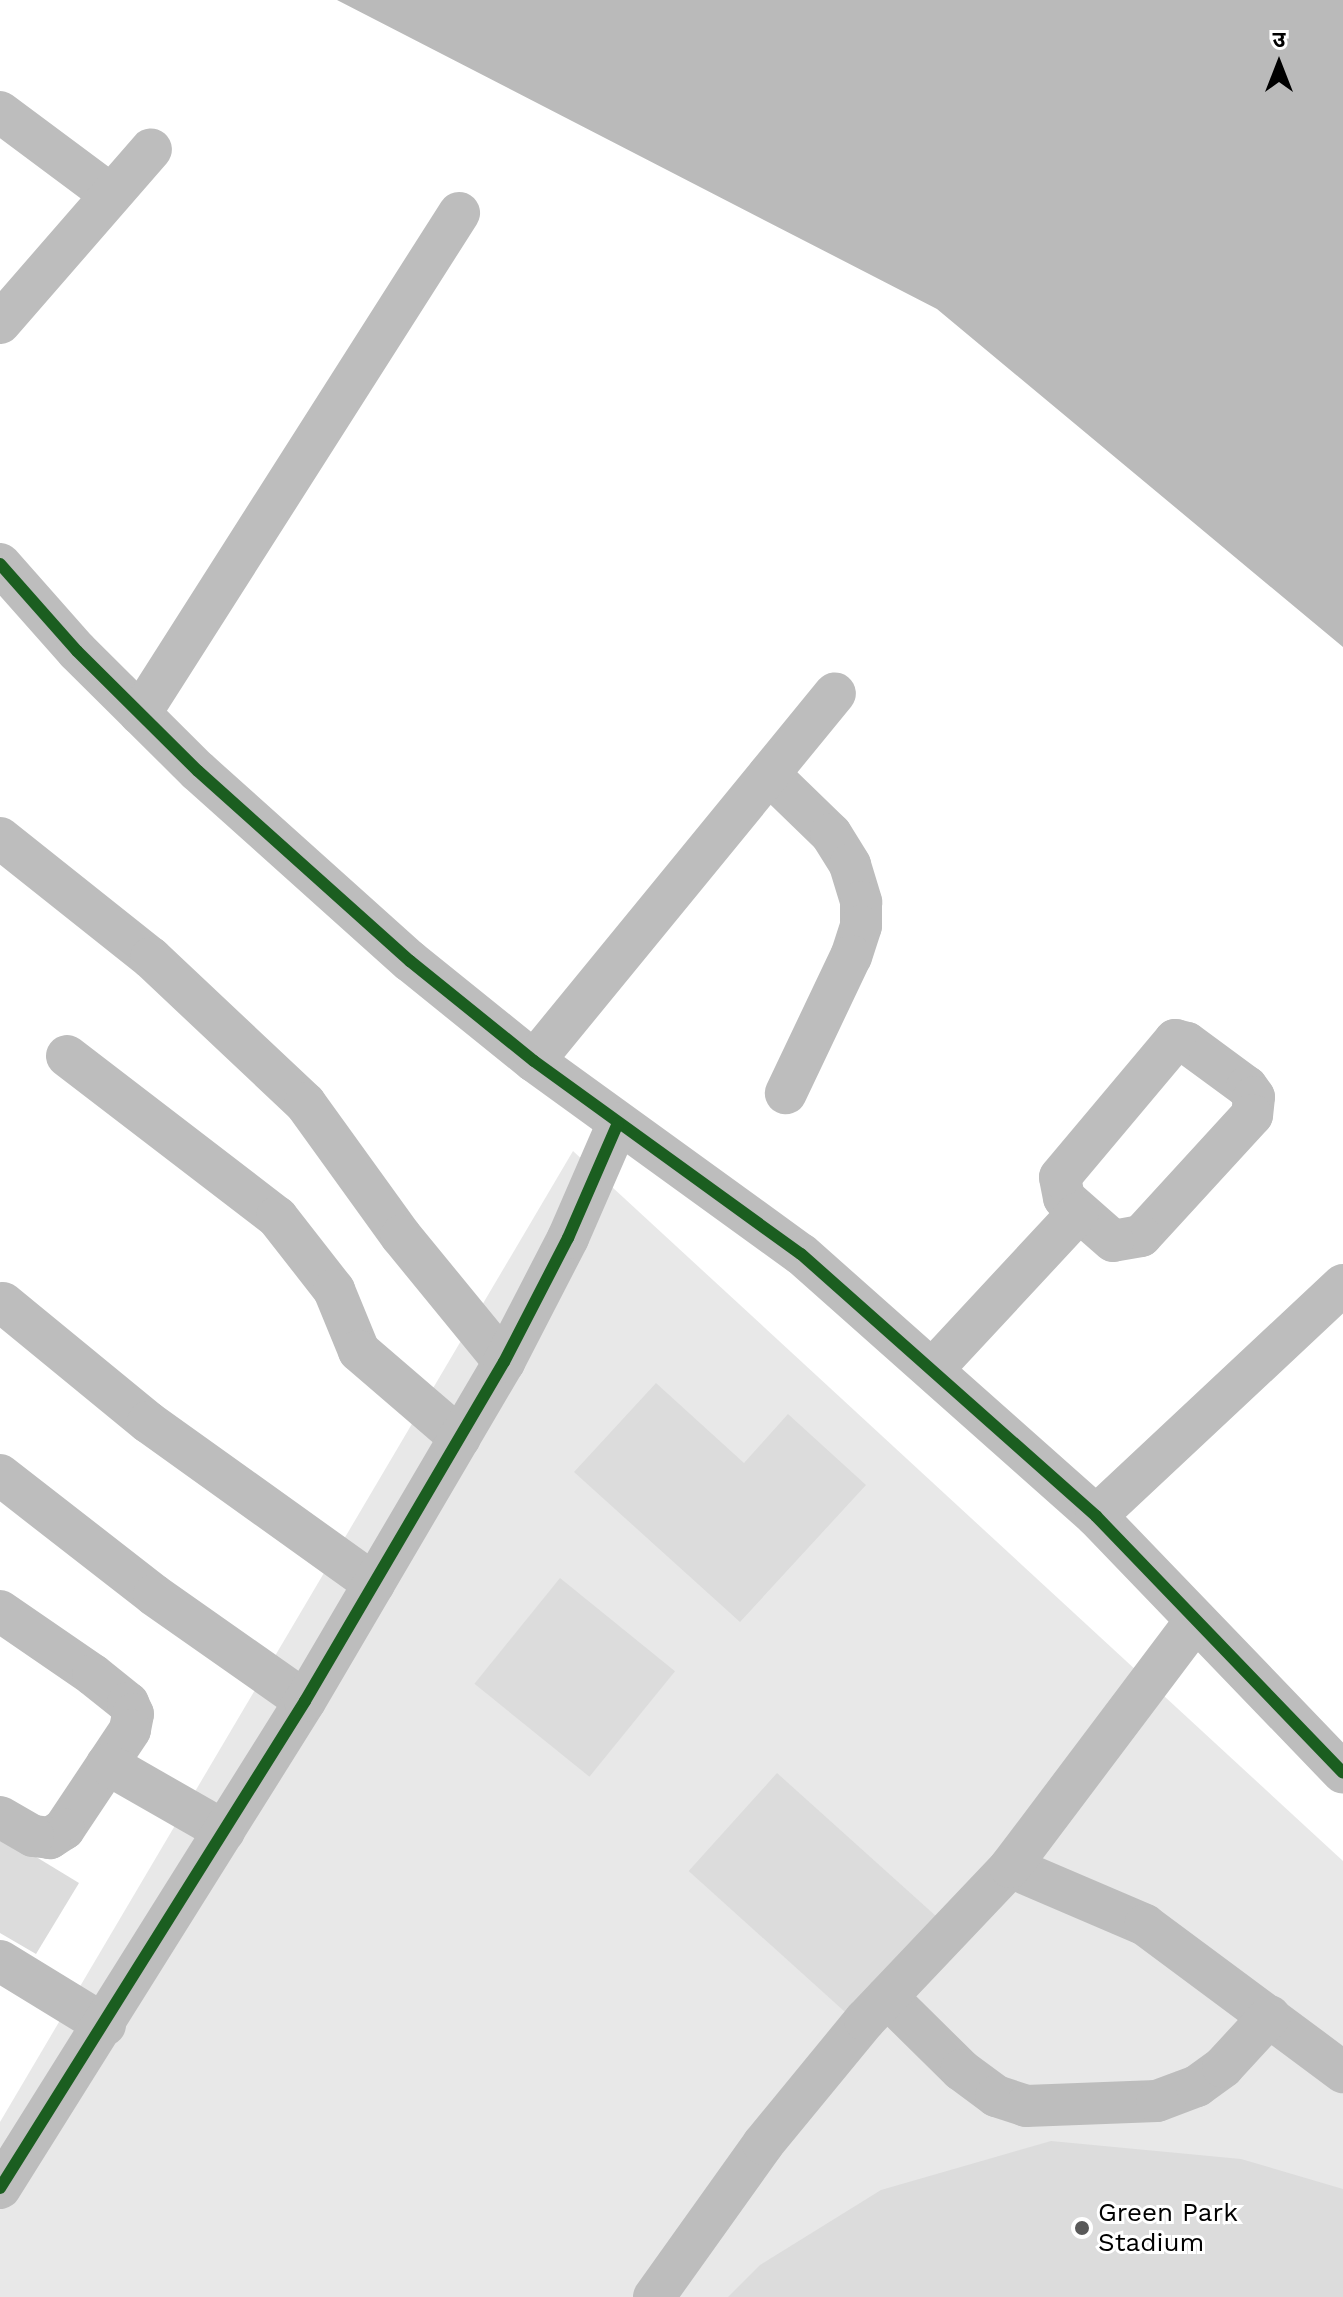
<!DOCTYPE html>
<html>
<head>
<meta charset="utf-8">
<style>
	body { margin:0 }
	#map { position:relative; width:1343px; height:2297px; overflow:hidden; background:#fff; font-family:"Work Sans","Noto Sans Devanagari",sans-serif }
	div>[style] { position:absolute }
	.green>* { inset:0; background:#e8e8e8 }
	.water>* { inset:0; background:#bababa }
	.building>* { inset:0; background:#dcdcdc; transform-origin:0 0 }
	.minor>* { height:42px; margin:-21px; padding:0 21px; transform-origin:21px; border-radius:21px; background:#bdbdbd }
	.cycleway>* { height:12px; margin:-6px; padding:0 6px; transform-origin:6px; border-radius:6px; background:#1b5e20 }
	.dots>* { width:22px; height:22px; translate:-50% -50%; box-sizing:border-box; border:4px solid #fff; border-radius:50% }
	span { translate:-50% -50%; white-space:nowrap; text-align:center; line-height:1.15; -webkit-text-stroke:6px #fff; paint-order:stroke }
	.poi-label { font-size:26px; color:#000 }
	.left { translate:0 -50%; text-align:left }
	.north { position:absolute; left:1239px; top:24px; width:80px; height:80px; -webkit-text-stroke:6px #fff; paint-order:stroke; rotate:0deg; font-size:22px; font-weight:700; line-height:32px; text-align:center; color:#000 }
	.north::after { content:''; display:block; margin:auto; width:28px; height:36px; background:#000; clip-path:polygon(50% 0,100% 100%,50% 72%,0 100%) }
</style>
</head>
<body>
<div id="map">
	<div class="green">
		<div style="clip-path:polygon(573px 1151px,1343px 1861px,1343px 2297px,0 2297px,0 2122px)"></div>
	</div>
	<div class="water">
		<div style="clip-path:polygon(337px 0,1343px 0,1343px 647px,937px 309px)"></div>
	</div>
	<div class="building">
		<div style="clip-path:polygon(656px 1383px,744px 1463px,788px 1414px,866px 1485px,740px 1622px,574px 1472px)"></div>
		<div style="left:560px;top:1578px;width:148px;height:136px;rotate:39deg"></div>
		<div style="left:777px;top:1773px;width:225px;height:132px;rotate:42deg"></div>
		<div style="clip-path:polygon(0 1835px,79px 1883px,36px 1954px,0 1933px)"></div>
		<div style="clip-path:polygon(1051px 2141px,1241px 2159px,1343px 2189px,1343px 2297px,728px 2297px,760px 2265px,881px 2190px)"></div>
	</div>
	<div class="minor">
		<div style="left:0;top:112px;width:137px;rotate:36.7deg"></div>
		<div style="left:0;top:323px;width:230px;rotate:-49deg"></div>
		<div style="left:0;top:564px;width:116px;rotate:48.5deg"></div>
		<div style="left:77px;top:651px;width:170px;rotate:44.8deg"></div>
		<div style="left:198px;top:771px;width:285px;rotate:41.9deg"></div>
		<div style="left:410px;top:961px;width:159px;rotate:38.9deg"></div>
		<div style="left:534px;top:1061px;width:329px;rotate:35.9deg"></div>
		<div style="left:801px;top:1254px;width:395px;rotate:41.6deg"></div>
		<div style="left:1096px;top:1516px;width:356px;rotate:46.1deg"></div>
		<div style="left:140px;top:714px;width:594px;rotate:-57.51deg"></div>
		<div style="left:769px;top:774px;width:86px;rotate:44.1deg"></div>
		<div style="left:831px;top:834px;width:36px;rotate:58deg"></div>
		<div style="left:850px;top:865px;width:39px;rotate:73deg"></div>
		<div style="left:861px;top:902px;width:24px;rotate:90deg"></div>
		<div style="left:861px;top:926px;width:32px;rotate:108deg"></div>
		<div style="left:851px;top:956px;width:152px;rotate:115.4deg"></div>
		<div style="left:0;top:838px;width:193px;rotate:38.5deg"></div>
		<div style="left:151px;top:958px;width:212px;rotate:43.3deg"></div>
		<div style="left:305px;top:1103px;width:164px;rotate:54.2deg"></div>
		<div style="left:401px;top:1236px;width:163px;rotate:50.7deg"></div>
		<div style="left:1175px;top:1040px;width:12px;rotate:14deg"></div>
		<div style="left:1187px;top:1043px;width:74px;rotate:36.3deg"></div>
		<div style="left:1247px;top:1087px;width:12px;rotate:55deg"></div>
		<div style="left:1254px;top:1097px;width:18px;rotate:96deg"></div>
		<div style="left:1252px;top:1115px;width:164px;rotate:132.5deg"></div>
		<div style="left:1141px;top:1236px;width:28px;rotate:170deg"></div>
		<div style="left:1113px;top:1241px;width:65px;rotate:-138.7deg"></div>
		<div style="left:1064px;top:1198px;width:21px;rotate:-101deg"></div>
		<div style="left:1060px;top:1177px;width:179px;rotate:-50deg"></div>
		<div style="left:67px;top:1056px;width:265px;rotate:37.5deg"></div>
		<div style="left:277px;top:1217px;width:93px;rotate:52deg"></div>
		<div style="left:334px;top:1290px;width:66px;rotate:67.7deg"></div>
		<div style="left:359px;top:1351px;width:133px;rotate:40.7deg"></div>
		<div style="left:534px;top:1061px;width:475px;rotate:-50.7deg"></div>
		<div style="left:3px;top:1303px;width:188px;rotate:39.4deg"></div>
		<div style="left:148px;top:1422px;width:278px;rotate:35.6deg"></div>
		<div style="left:933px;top:1369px;width:213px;rotate:-47.1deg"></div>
		<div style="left:0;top:1475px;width:195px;rotate:37.9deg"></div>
		<div style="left:154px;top:1595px;width:184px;rotate:35.1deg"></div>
		<div style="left:1096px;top:1516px;width:338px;rotate:-43.1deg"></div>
		<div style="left:0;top:1611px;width:113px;rotate:34.5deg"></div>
		<div style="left:93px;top:1675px;width:45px;rotate:38.7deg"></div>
		<div style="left:128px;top:1703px;width:12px;rotate:66deg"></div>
		<div style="left:133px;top:1714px;width:16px;rotate:101deg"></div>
		<div style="left:130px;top:1730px;width:119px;rotate:123.7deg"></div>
		<div style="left:64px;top:1829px;width:17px;rotate:147deg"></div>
		<div style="left:50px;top:1838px;width:17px;rotate:-173deg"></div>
		<div style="left:33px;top:1836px;width:38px;rotate:-150deg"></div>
		<div style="left:107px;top:1764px;width:135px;rotate:29.8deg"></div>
		<div style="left:1010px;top:1867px;width:147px;rotate:23.2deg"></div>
		<div style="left:1145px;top:1925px;width:247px;rotate:36.6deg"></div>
		<div style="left:0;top:1961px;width:123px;rotate:31.4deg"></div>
		<div style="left:887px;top:1997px;width:104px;rotate:44.6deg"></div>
		<div style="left:961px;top:2070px;width:44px;rotate:36.6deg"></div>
		<div style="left:996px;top:2096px;width:32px;rotate:18deg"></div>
		<div style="left:1026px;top:2106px;width:131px;rotate:-2.2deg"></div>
		<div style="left:1157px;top:2101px;width:43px;rotate:-20.6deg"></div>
		<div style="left:1197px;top:2086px;width:32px;rotate:-36deg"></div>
		<div style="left:1223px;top:2067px;width:69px;rotate:-47.3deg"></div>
		<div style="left:0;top:2188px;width:575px;rotate:-57.94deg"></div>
		<div style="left:305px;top:1701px;width:393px;rotate:-59.6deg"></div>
		<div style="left:504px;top:1362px;width:140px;rotate:-62.7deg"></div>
		<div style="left:568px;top:1238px;width:125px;rotate:-66.5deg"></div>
		<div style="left:654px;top:2297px;width:188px;rotate:-54.5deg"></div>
		<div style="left:763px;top:2144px;width:161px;rotate:-50.6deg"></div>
		<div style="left:865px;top:2020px;width:211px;rotate:-46.5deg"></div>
		<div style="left:1010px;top:1867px;width:309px;rotate:-53deg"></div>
	</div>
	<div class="cycleway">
		<div style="left:0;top:564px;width:116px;rotate:48.5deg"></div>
		<div style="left:77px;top:651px;width:170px;rotate:44.8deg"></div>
		<div style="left:198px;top:771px;width:285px;rotate:41.9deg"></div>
		<div style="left:410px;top:961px;width:159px;rotate:38.9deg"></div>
		<div style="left:534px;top:1061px;width:329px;rotate:35.9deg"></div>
		<div style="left:801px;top:1254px;width:395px;rotate:41.6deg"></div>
		<div style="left:1096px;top:1516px;width:356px;rotate:46.1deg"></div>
		<div style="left:0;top:2188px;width:575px;rotate:-57.94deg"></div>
		<div style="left:305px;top:1701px;width:393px;rotate:-59.6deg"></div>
		<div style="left:504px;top:1362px;width:140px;rotate:-62.7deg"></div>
		<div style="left:568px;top:1238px;width:125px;rotate:-66.5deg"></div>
	</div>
	<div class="dots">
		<div style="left:1082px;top:2228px;background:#595959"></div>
	</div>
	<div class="poi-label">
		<span class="left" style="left:1098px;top:2228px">Green Park<br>Stadium</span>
	</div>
	<div class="north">उ</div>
</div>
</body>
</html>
